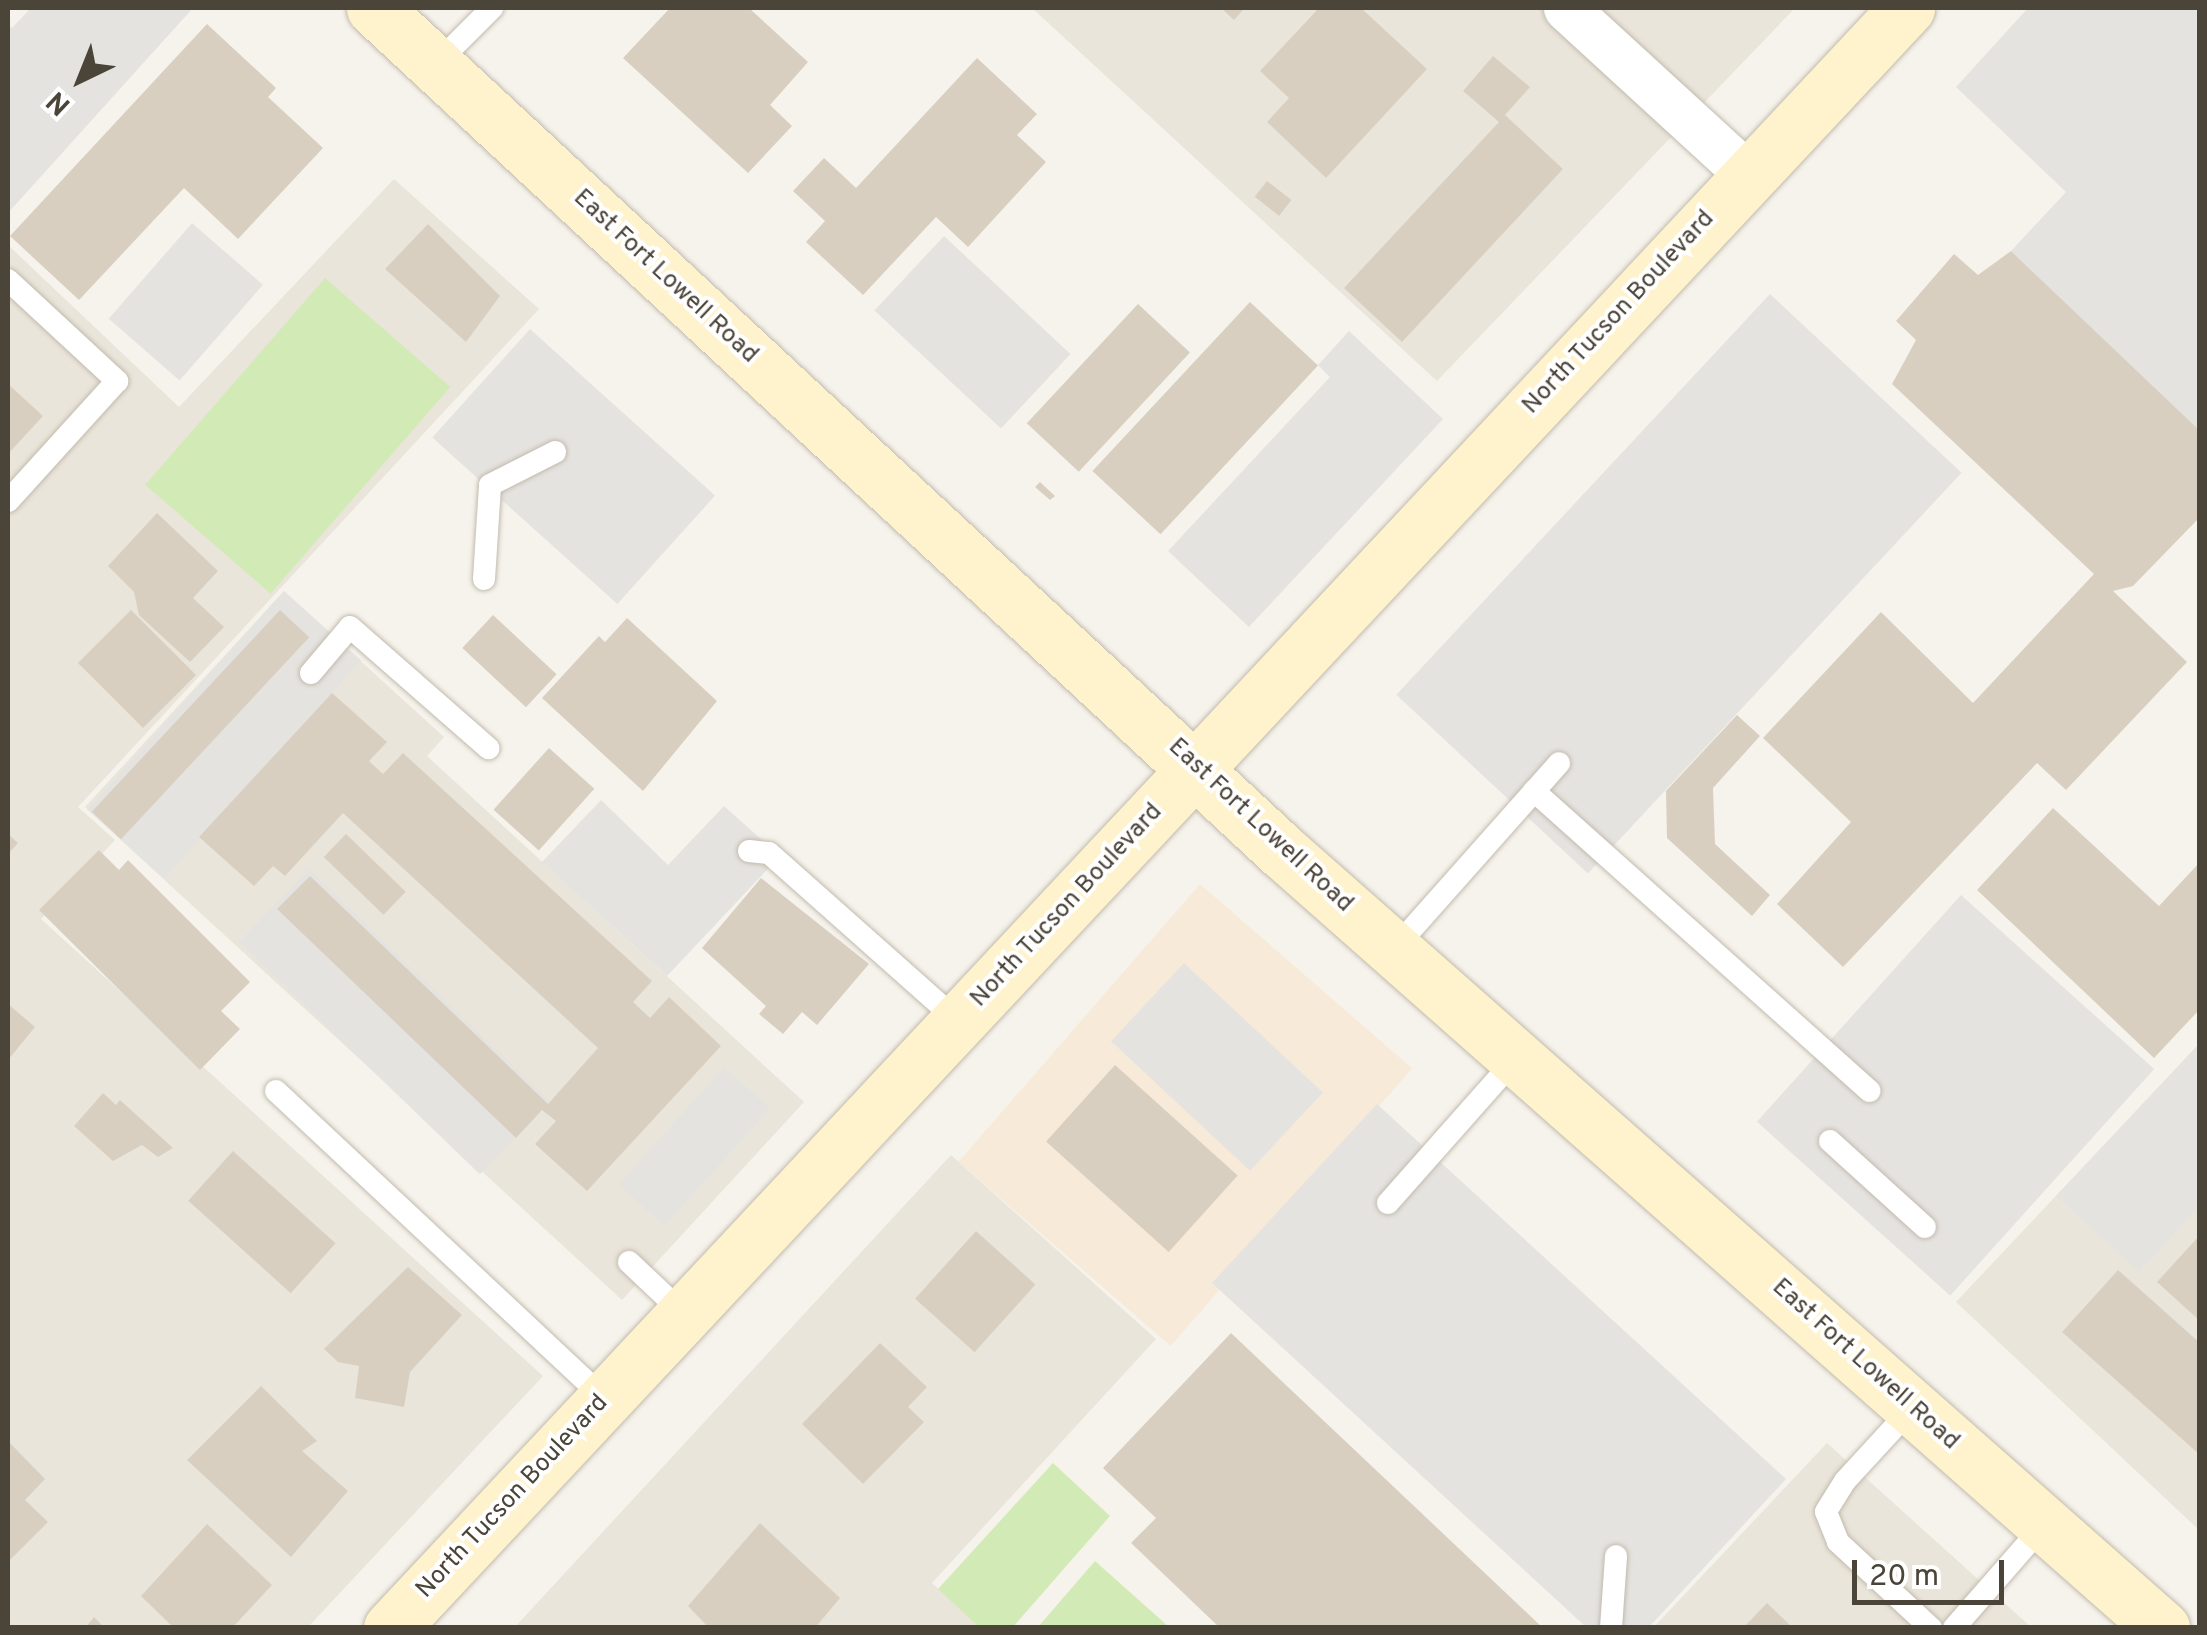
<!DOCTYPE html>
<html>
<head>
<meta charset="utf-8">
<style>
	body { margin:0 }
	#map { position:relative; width:2207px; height:1635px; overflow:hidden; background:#f6f3ec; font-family:Overpass,sans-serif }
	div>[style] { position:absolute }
	.residential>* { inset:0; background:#eae5da }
	.commercial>* { inset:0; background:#f7ead8; transform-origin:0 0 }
	.green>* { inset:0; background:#d2eab5; transform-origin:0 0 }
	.parking>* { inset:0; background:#e5e3e0; transform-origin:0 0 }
	.building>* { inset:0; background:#d8cfc1; transform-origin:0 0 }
	.roads { filter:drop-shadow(0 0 2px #c2bbae) drop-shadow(0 0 2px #c2bbae) }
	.lane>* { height:22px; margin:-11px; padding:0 11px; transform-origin:11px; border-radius:11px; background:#fff }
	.street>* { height:45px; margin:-22.5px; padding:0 22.5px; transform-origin:22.5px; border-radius:22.5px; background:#fff }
	.secondary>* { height:55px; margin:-27.5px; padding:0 27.5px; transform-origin:27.5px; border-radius:27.5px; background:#fff3cd }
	span { translate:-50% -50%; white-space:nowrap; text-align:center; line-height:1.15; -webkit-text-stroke:8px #fff; paint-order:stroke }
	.street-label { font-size:25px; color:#4b4439 }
	.frame { position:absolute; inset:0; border:10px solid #4b4439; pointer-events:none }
	.north { position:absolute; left:30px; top:30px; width:100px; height:100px; -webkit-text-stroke:8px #fff; paint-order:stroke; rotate:223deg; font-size:28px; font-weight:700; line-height:40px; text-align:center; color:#4b4439 }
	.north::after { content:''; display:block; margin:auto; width:35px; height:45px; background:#4b4439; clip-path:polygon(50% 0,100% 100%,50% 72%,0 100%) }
	.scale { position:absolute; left:1852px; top:1560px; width:152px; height:45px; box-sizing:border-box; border:5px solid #4b4439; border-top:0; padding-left:12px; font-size:30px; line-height:35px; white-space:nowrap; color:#4b4439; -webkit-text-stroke:8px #fff; paint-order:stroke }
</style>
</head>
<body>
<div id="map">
	<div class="residential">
		<div style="clip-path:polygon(1032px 8px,1795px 8px,1437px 381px)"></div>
		<div style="clip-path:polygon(394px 179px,539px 309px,78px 807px,115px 840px,41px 919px,543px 1376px,308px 1627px,8px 1627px,8px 245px,179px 407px)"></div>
		<div style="clip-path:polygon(284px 591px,444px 737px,427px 756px,804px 1102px,622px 1300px,85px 807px)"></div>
		<div style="clip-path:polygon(2199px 1044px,2199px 1530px,1956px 1302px)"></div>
		<div style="clip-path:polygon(951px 1155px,1156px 1339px,932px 1583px,980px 1627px,514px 1628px)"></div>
		<div style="clip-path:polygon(1827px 1443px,2031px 1627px,1653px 1628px)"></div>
	</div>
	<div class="commercial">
		<div style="left:1200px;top:884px;width:281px;height:368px;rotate:41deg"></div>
	</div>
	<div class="green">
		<div style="left:325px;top:278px;width:166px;height:274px;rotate:41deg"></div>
		<div style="clip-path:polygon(1053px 1463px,1110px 1516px,1013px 1627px,979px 1627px,938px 1589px)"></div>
		<div style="clip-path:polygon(1095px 1561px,1169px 1627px,1038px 1627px)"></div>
	</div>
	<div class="parking">
		<div style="clip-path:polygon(31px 8px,193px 8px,8px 213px,8px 25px,12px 28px)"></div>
		<div style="clip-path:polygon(2028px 8px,2199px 8px,2199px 431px,2011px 251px,2066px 192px,1956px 87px)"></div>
		<div style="left:192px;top:223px;width:94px;height:127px;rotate:41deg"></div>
		<div style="left:944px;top:236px;width:173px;height:102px;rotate:43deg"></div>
		<div style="left:1770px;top:294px;width:262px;height:548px;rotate:43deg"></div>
		<div style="left:530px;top:329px;width:249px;height:146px;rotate:42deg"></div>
		<div style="clip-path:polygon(1349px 331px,1443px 419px,1249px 627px,1168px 551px,1330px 377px,1318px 365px)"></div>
		<div style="left:284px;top:591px;width:104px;height:294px;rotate:42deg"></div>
		<div style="clip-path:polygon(601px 800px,668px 865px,724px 806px,780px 856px,667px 976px,542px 862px)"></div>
		<div style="left:309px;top:869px;width:335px;height:101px;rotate:44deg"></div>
		<div style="left:1961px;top:895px;width:260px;height:305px;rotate:42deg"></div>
		<div style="left:1184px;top:963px;width:190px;height:107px;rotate:43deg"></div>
		<div style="clip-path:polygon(2199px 1044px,2199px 1207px,2139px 1272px,2056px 1196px)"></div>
		<div style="left:724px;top:1067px;width:62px;height:158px;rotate:42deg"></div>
		<div style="clip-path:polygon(1377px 1104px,1786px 1479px,1649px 1627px,1586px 1627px,1212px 1283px)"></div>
	</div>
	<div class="building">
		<div style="clip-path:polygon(670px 8px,749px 8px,808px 62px,770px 105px,792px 126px,748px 173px,623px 58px)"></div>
		<div style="clip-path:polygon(1221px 8px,1245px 8px,1234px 20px)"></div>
		<div style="clip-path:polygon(1319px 8px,1361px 8px,1427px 69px,1326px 178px,1267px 122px,1289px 98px,1260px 71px)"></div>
		<div style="clip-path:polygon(207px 24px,276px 88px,268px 97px,323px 148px,238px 239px,184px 188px,79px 300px,10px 236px)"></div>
		<div style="clip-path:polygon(1493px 56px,1530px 87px,1505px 115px,1563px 169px,1402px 342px,1344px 288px,1499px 122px,1463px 91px)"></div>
		<div style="clip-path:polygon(977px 58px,1037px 114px,1017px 135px,1046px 162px,968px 247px,936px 217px,863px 295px,806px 242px,825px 221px,793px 191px,824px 158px,856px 188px)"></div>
		<div style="left:1267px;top:181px;width:31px;height:20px;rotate:38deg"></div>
		<div style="clip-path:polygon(428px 224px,500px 296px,466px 342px,385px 269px)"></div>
		<div style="clip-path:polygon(2011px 251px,2200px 431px,2200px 517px,2133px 586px,2113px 591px,2187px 662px,2066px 790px,2037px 763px,1843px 967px,1777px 904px,1851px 822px,1763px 738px,1881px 612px,1973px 703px,2094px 574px,1892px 384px,1916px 340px,1896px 321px,1954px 254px,1978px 275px)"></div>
		<div style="left:1250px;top:302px;width:93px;height:231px;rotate:43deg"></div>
		<div style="left:1138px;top:304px;width:71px;height:163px;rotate:43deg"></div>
		<div style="clip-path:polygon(8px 384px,43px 416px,8px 454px)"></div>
		<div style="clip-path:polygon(1040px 482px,1055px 496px,1050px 500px,1035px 487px)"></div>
		<div style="clip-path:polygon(157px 513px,218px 571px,193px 598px,224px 627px,190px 662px,139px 615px,134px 592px,108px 566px)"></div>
		<div style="left:131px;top:610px;width:92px;height:75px;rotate:45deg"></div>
		<div style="left:280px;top:610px;width:40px;height:276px;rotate:43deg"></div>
		<div style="left:493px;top:615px;width:87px;height:45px;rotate:43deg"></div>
		<div style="clip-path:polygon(627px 618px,717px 701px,643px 791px,542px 698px,599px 636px,605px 642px)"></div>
		<div style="clip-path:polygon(332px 693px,387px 742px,369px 761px,383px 774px,403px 753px,652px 981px,633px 1002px,650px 1018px,669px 997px,721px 1046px,587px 1191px,535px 1144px,556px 1121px,542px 1110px,516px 1138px,277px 909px,310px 876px,548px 1104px,598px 1048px,343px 813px,285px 876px,273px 866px,254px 886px,199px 837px)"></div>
		<div style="clip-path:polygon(1737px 715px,1760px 736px,1713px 788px,1715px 844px,1770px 895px,1752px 916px,1667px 838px,1666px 791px)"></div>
		<div style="left:549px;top:748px;width:61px;height:83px;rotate:42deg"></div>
		<div style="clip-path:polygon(2053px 808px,2159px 906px,2200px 862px,2200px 1009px,2154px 1058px,1977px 890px)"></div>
		<div style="clip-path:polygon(8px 834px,18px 843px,8px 854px)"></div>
		<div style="left:346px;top:834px;width:83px;height:32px;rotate:44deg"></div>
		<div style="clip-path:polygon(99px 850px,119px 870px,128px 860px,250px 982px,221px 1011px,240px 1029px,200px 1070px,39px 910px)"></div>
		<div style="clip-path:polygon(761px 878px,869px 964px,817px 1025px,802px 1012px,783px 1034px,759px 1014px,766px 1006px,702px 948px)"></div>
		<div style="clip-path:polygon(8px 1004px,35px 1027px,8px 1060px)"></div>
		<div style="left:1115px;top:1065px;width:165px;height:103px;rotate:42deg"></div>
		<div style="clip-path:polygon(103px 1093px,116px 1105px,120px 1100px,173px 1148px,158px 1157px,142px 1145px,113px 1161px,74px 1126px)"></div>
		<div style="left:233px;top:1151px;width:138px;height:67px;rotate:42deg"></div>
		<div style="left:976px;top:1231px;width:80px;height:91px;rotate:42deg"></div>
		<div style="clip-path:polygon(2200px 1235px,2200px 1321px,2157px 1282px)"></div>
		<div style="clip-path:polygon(408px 1267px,462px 1315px,410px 1372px,404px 1407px,355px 1398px,359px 1366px,338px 1362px,324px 1349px)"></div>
		<div style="clip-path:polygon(2118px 1270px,2200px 1343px,2200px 1455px,2062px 1332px)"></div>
		<div style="clip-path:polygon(1231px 1333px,1543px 1628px,1220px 1628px,1131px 1543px,1156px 1518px,1103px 1468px)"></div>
		<div style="clip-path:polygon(880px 1343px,927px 1387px,908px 1407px,924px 1422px,863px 1484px,802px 1424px)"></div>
		<div style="clip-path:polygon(261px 1386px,317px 1441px,302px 1451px,348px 1491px,291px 1557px,187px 1460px)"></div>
		<div style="clip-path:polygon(8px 1441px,45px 1479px,25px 1500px,48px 1522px,8px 1562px)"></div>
		<div style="clip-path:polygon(760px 1523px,840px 1598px,815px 1628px,709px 1628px,688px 1606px)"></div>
		<div style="clip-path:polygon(207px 1524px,272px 1585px,232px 1628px,174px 1628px,141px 1596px)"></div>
		<div style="clip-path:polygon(1767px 1603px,1793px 1628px,1743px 1628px)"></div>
		<div style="clip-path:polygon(94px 1617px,105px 1628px,85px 1628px)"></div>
	</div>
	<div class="roads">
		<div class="lane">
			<div style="left:435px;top:65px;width:81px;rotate:-45deg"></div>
			<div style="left:8px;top:280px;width:149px;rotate:42.8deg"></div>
			<div style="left:117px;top:381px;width:162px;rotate:132.2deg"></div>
			<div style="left:484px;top:579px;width:94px;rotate:-86.3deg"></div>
			<div style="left:490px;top:485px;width:73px;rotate:-26.9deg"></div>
			<div style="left:311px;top:673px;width:60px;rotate:-49.7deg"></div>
			<div style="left:350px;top:627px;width:184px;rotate:41.2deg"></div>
			<div style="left:1534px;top:791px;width:450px;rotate:41.8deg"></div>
			<div style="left:749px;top:851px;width:20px;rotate:6deg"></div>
			<div style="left:769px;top:853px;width:253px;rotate:41.6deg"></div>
			<div style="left:1395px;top:948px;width:247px;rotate:-48.4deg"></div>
			<div style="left:276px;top:1091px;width:451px;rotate:43.1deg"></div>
			<div style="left:1830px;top:1141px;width:128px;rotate:42.2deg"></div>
			<div style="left:1388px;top:1203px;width:195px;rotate:-48.5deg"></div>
			<div style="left:629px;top:1262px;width:76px;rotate:43.4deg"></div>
			<div style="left:1913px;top:1407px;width:100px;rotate:132.6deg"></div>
			<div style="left:1845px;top:1481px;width:36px;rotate:122deg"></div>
			<div style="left:1826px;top:1512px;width:32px;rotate:68deg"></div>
			<div style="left:1838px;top:1542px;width:127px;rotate:42.8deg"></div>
			<div style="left:1611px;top:1628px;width:72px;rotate:-86deg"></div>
			<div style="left:1954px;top:1628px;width:137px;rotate:-48.9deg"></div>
		</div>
		<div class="street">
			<div style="left:1566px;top:8px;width:247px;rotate:42.5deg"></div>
		</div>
		<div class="secondary">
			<div style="left:374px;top:8px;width:1240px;rotate:42.88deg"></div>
			<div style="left:1283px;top:852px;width:1173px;rotate:41.44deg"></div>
			<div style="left:391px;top:1628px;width:2219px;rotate:-46.9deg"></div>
		</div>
	</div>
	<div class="street-label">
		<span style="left:665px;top:277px;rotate:43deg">East Fort Lowell Road</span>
		<span style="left:1619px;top:313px;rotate:-47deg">North Tucson Boulevard</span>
		<span style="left:1260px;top:826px;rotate:43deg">East Fort Lowell Road</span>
		<span style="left:1067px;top:906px;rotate:-47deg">North Tucson Boulevard</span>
		<span style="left:1865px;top:1365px;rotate:42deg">East Fort Lowell Road</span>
		<span style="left:513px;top:1497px;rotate:-47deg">North Tucson Boulevard</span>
	</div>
	<div class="frame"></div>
	<div class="north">N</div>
	<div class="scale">20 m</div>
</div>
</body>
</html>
